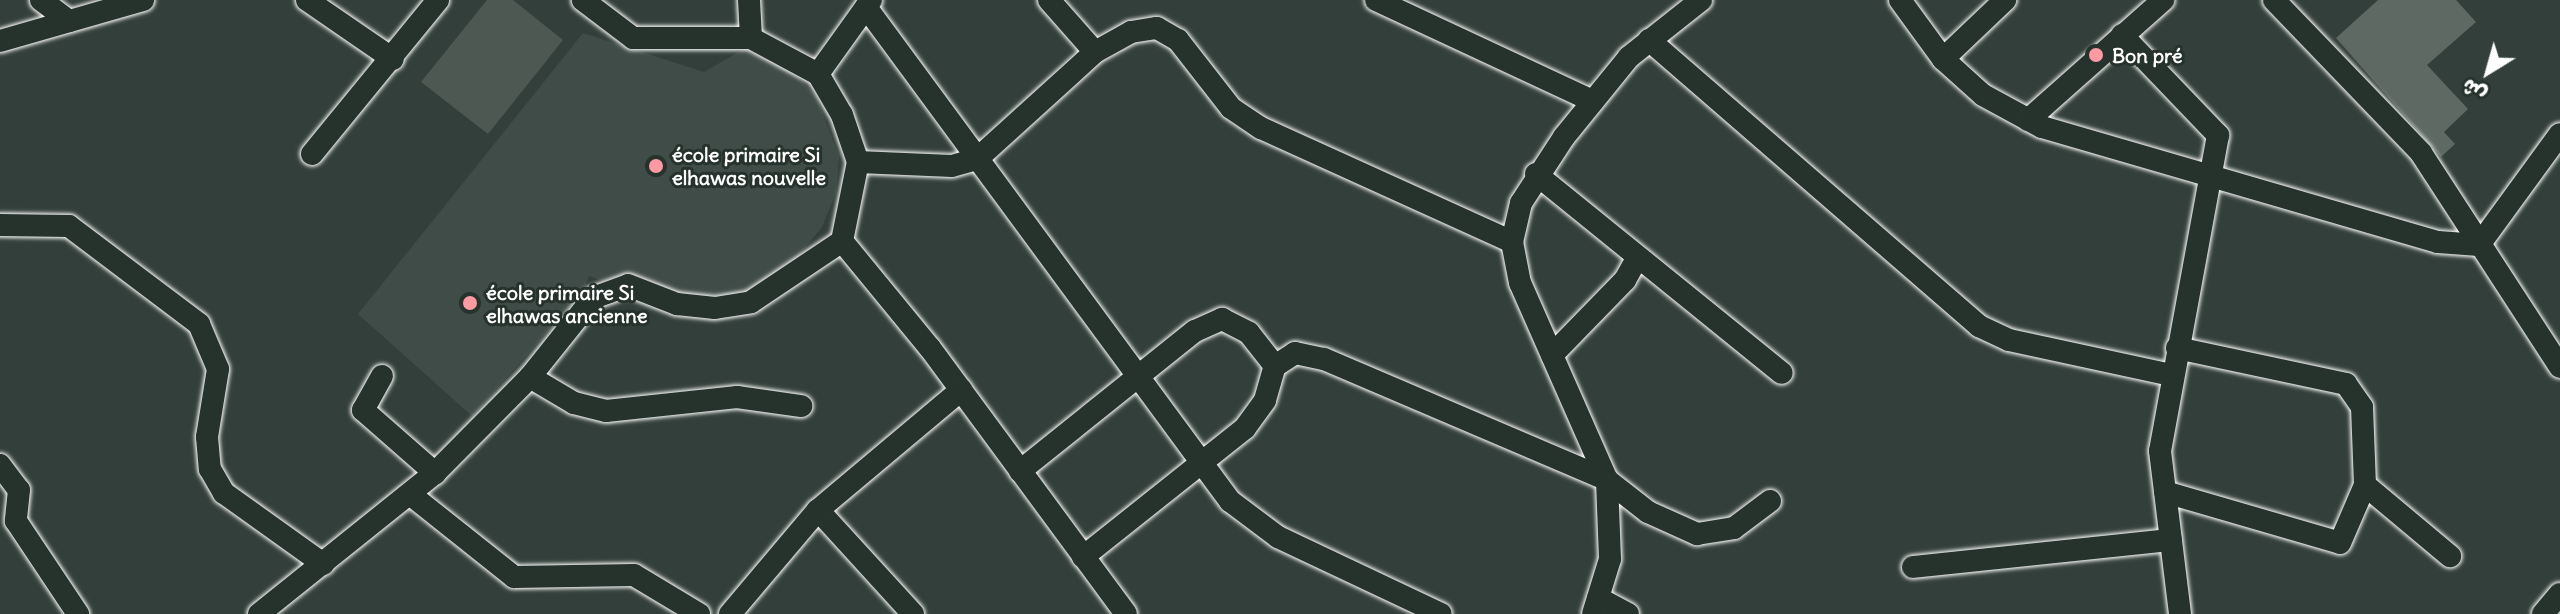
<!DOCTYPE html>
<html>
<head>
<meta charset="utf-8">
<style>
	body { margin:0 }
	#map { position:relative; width:2560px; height:614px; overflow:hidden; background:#333f3a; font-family:Delius,"Playpen Sans Arabic",sans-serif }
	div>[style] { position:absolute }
	.built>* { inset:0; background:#404c47 }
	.green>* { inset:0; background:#4d5853 }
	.building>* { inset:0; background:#5f6964 }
	.roads { filter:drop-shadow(0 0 2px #fff) drop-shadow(0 0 2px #fff) }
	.minor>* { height:22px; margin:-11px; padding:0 11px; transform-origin:11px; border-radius:11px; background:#26332d }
	.dots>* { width:22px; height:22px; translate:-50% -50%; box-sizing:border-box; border:4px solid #26332d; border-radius:50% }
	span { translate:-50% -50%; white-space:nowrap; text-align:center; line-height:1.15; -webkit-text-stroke:6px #26332d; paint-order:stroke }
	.poi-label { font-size:20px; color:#fff; font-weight:700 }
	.left { translate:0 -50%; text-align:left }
	.north { position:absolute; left:2448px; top:32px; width:80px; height:80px; -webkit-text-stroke:6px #26332d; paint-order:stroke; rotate:217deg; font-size:22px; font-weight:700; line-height:32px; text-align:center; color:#fff }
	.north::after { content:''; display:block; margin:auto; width:28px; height:36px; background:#fff; clip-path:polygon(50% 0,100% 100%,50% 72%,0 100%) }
</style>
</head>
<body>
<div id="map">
	<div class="built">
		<div style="clip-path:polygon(583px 33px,704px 72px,749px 46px,784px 63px,816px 96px,839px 157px,836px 193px,822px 227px,779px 280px,731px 296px,687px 295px,627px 274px,603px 281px,589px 276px,583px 292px,472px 416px,358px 314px)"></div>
	</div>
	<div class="green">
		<div style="clip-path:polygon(487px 0,513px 0,563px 40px,488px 134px,421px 82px)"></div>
	</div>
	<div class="building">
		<div style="clip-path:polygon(2378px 0,2456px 0,2476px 22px,2427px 65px,2468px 109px,2444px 132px,2455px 144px,2441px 157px,2336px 38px)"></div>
	</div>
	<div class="roads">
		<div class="minor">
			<div style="left:41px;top:0;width:35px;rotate:37deg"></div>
			<div style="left:307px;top:0;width:104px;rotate:34.5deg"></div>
			<div style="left:749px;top:0;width:38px;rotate:87deg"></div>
			<div style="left:1049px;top:0;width:69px;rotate:48.5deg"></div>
			<div style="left:1376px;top:0;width:239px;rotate:25deg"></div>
			<div style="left:1900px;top:0;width:73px;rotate:53.9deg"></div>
			<div style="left:1943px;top:59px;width:54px;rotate:42deg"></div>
			<div style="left:1983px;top:95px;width:67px;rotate:28.5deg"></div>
			<div style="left:2042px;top:127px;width:412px;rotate:16.2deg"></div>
			<div style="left:2438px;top:242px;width:41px;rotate:4.2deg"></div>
			<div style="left:2274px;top:0;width:212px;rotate:46.1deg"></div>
			<div style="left:2421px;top:153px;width:255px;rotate:57deg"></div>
			<div style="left:866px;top:7px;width:614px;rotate:53.62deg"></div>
			<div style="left:1230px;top:501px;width:60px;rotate:36.9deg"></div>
			<div style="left:1278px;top:537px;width:180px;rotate:25.3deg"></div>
			<div style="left:2122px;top:35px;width:139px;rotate:46.2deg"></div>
			<div style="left:2218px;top:135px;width:321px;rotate:100.4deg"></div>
			<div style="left:2160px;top:451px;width:164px;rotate:83deg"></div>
			<div style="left:1649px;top:40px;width:437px;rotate:40.9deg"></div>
			<div style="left:1979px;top:326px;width:33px;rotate:25deg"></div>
			<div style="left:2009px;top:340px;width:166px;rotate:12.2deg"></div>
			<div style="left:0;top:41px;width:149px;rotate:-16deg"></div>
			<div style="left:1943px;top:59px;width:86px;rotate:-43.6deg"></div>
			<div style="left:818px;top:74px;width:91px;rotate:-54.4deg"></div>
			<div style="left:2028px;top:120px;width:181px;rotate:-41.6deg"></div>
			<div style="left:312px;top:154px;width:199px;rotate:-50.7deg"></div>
			<div style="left:858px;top:162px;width:94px;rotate:2.4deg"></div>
			<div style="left:952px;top:166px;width:26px;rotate:-16deg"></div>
			<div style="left:977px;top:159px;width:159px;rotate:-42.2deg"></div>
			<div style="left:1095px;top:52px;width:41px;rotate:-29.1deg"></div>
			<div style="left:1131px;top:32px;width:26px;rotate:-9deg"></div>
			<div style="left:1157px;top:28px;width:24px;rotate:30deg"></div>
			<div style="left:1178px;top:40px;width:86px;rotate:52.1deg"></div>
			<div style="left:1231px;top:108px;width:36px;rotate:34deg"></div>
			<div style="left:1261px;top:128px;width:276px;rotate:24.4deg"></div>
			<div style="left:1536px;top:174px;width:316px;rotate:39deg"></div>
			<div style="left:0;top:225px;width:69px;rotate:0.8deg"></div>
			<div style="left:69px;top:226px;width:163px;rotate:37deg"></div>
			<div style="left:199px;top:324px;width:49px;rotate:67.1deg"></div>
			<div style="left:218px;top:369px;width:69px;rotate:99.2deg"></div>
			<div style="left:207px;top:437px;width:32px;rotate:85deg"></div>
			<div style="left:210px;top:469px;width:28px;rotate:60deg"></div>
			<div style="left:224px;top:493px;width:122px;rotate:35.6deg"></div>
			<div style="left:842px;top:241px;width:139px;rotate:50.6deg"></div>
			<div style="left:930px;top:348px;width:330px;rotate:53.6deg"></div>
			<div style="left:2479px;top:245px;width:137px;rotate:-53.9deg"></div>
			<div style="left:2177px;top:348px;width:173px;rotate:12deg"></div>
			<div style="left:2346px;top:384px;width:28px;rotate:55deg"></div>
			<div style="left:2362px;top:407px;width:78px;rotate:87.8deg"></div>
			<div style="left:2365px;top:485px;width:111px;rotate:39.9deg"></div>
			<div style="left:1552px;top:355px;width:105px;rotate:-45.8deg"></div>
			<div style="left:1625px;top:280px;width:25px;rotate:-61deg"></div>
			<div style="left:382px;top:376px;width:39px;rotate:119deg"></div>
			<div style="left:363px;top:410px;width:96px;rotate:41.2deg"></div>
			<div style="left:530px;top:377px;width:51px;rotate:30.6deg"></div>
			<div style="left:574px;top:403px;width:33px;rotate:14deg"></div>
			<div style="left:606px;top:411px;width:132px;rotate:-6.1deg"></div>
			<div style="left:737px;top:397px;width:65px;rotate:8deg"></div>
			<div style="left:0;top:465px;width:31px;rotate:53deg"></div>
			<div style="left:19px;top:490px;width:31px;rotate:96deg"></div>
			<div style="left:16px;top:521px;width:112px;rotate:56.3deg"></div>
			<div style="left:1020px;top:471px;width:224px;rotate:-38.7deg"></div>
			<div style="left:1195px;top:331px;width:30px;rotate:-24deg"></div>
			<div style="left:1222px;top:319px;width:30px;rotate:27deg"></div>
			<div style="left:1249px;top:333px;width:42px;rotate:51.8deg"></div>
			<div style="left:2165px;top:492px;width:182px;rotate:16.2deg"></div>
			<div style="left:2340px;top:543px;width:63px;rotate:-66.7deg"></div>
			<div style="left:411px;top:495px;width:132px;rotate:38.5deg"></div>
			<div style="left:514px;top:577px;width:120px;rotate:-1deg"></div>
			<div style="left:634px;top:575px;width:76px;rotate:31deg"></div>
			<div style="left:1083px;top:557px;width:207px;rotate:-38.5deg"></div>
			<div style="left:1245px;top:428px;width:34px;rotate:-54deg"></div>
			<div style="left:1265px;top:400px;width:35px;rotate:-74deg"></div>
			<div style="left:1275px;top:366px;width:24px;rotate:-33deg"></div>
			<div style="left:1295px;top:353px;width:30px;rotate:12deg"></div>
			<div style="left:1324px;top:359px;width:308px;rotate:23.1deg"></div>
			<div style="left:1607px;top:480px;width:52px;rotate:38deg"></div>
			<div style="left:1648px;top:512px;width:54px;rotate:24.2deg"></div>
			<div style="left:1697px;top:534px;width:37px;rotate:-9deg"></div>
			<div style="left:1734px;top:528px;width:45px;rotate:-36.9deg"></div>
			<div style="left:1913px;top:567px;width:259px;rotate:-6deg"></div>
			<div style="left:1598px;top:598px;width:34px;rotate:28deg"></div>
			<div style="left:259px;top:614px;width:226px;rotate:-38.7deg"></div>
			<div style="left:435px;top:473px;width:135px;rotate:-45.3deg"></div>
			<div style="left:530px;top:377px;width:101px;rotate:-51.4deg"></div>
			<div style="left:593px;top:298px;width:37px;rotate:-20deg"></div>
			<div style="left:628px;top:285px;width:53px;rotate:21.2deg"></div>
			<div style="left:677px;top:304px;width:38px;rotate:6deg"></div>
			<div style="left:715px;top:308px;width:36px;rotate:-9deg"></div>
			<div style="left:751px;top:302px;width:110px;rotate:-33.8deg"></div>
			<div style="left:842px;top:241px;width:81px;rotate:-78.6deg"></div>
			<div style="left:858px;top:162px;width:50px;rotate:-108.8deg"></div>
			<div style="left:842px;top:115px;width:48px;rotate:-120.3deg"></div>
			<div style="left:818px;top:74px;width:76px;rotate:-151.8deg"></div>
			<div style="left:751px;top:38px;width:118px;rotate:180deg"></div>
			<div style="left:633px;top:38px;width:63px;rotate:-142.8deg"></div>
			<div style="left:730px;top:614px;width:136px;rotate:-49.8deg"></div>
			<div style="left:913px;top:614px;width:141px;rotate:-132.4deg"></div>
			<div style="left:818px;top:510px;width:187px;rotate:-40deg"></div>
			<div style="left:1593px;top:614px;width:58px;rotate:-72.8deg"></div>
			<div style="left:1610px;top:559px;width:79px;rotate:-92.2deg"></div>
			<div style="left:1607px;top:480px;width:215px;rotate:-113.8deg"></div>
			<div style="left:1520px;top:283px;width:42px;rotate:-101deg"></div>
			<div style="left:1512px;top:242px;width:40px;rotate:-77deg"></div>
			<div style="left:1521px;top:203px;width:79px;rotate:-56.9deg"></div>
			<div style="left:1564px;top:137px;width:103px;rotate:-50.9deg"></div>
			<div style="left:1629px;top:57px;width:92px;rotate:-38.4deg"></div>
			<div style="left:2543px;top:614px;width:26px;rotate:-50deg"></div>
		</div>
	</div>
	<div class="dots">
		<div style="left:2096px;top:55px;background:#ff9aa2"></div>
		<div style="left:656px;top:166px;background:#ff9aa2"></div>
		<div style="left:470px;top:303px;background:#ff9aa2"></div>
	</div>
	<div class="poi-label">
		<span class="left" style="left:2112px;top:55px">Bon pré</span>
		<span class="left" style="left:672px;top:166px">école primaire Si<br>elhawas nouvelle</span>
		<span class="left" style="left:486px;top:304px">école primaire Si<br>elhawas ancienne</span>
	</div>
	<div class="north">ش</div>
</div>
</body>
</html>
